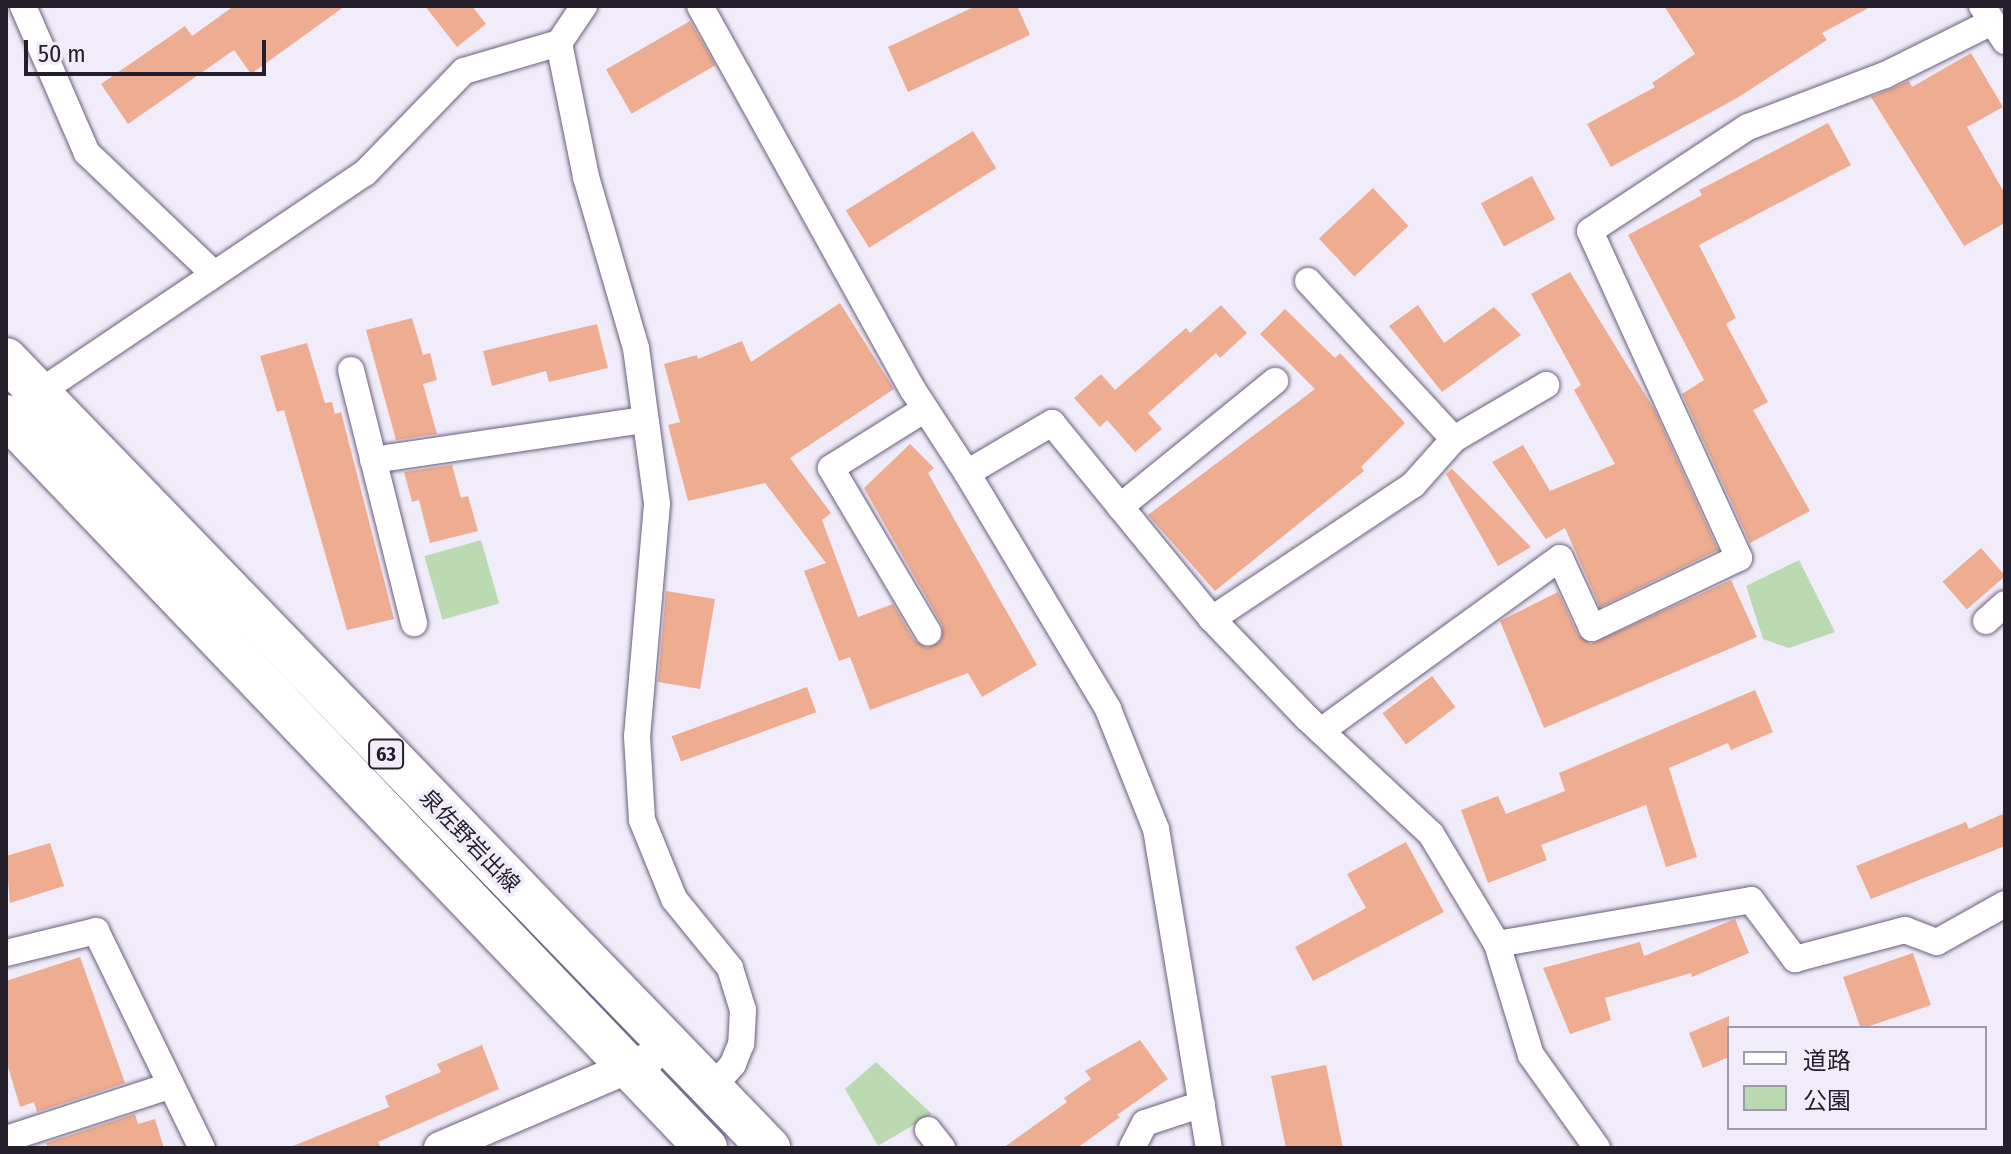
<!DOCTYPE html>
<html>
<head>
<meta charset="utf-8">
<style>
	body { margin:0 }
	#map { position:relative; width:2011px; height:1154px; overflow:hidden; background:#f1ecfa; font-family:"Fira Sans Condensed","Noto Sans JP",sans-serif }
	div>[style] { position:absolute }
	.green>* { inset:0; background:#bbdab1; transform-origin:0 0 }
	.building>* { inset:0; background:#eead91; transform-origin:0 0 }
	.roads { filter:drop-shadow(0 0 2px #6b5f7d) drop-shadow(0 0 2px #6b5f7d) }
	.minor>* { height:26px; margin:-13px; padding:0 13px; transform-origin:13px; border-radius:13px; background:#fff }
	.tertiary>* { height:32px; margin:-16px; padding:0 16px; transform-origin:16px; border-radius:16px; background:#fff }
	.primary>* { height:42px; margin:-21px; padding:0 21px; transform-origin:21px; border-radius:21px; background:#fff }
	span { translate:-50% -50%; white-space:nowrap; text-align:center; line-height:1.15; -webkit-text-stroke:7px #f1ecfa; paint-order:stroke }
	.shield-label span { padding:2px 6px; background:#f1ecfa; border:2px solid; border-radius:6px; -webkit-text-stroke-width:0 }
	.shield-label { font-size:20px; color:#231e2a; font-weight:700 }
	.street-label { font-size:22px; color:#231e2a }
	.frame { position:absolute; inset:0; border:8px solid #231e2a; pointer-events:none }
	.legend { position:absolute; left:1727px; top:1026px; width:260px; height:104px; box-sizing:border-box; background:#f1ecfa; border:2px solid #9f9aa7; margin:0; padding:10px 14px; list-style:none; font-size:24px; color:#231e2a }
	.legend li { display:flex; align-items:center; gap:16px; height:40px }
	.legend b { width:40px; border:2px solid #9f9aa7 }
	.scale { position:absolute; left:24px; top:40px; width:242px; height:36px; box-sizing:border-box; border:4px solid #231e2a; border-top:0; padding-left:10px; font-size:24px; line-height:28px; white-space:nowrap; color:#231e2a; -webkit-text-stroke:6px #f1ecfa; paint-order:stroke }
</style>
</head>
<body>
<div id="map">
	<div class="green">
		<div style="left:481px;top:540px;width:66px;height:59px;rotate:74deg"></div>
		<div style="clip-path:polygon(1799px 560px,1835px 632px,1789px 648px,1763px 639px,1746px 586px)"></div>
		<div style="clip-path:polygon(876px 1062px,932px 1114px,878px 1146px,845px 1089px)"></div>
	</div>
	<div class="building">
		<div style="clip-path:polygon(234px 6px,345px 6px,251px 74px,234px 50px,128px 124px,101px 84px,185px 26px,192px 36px)"></div>
		<div style="clip-path:polygon(425px 6px,472px 6px,486px 24px,457px 47px)"></div>
		<div style="clip-path:polygon(976px 6px,1017px 6px,1030px 35px,908px 92px,888px 47px)"></div>
		<div style="clip-path:polygon(1664px 6px,1872px 6px,1822px 33px,1827px 40px,1737px 98px,1611px 167px,1587px 124px,1655px 87px,1652px 83px,1695px 54px)"></div>
		<div style="left:690px;top:21px;width:51px;height:97px;rotate:60deg"></div>
		<div style="clip-path:polygon(1971px 53px,2003px 107px,1967px 127px,2005px 194px,2005px 223px,1964px 246px,1871px 97px,1909px 81px,1912px 87px)"></div>
		<div style="clip-path:polygon(1828px 123px,1851px 165px,1699px 245px,1736px 318px,1726px 324px,1768px 402px,1753px 410px,1810px 511px,1750px 543px,1682px 394px,1704px 380px,1628px 235px,1702px 195px,1699px 190px)"></div>
		<div style="left:973px;top:131px;width:44px;height:150px;rotate:58deg"></div>
		<div style="left:1532px;top:176px;width:49px;height:58px;rotate:62deg"></div>
		<div style="left:1373px;top:188px;width:52px;height:74px;rotate:47deg"></div>
		<div style="clip-path:polygon(1570px 272px,1654px 409px,1718px 550px,1600px 607px,1565px 528px,1546px 539px,1492px 462px,1523px 445px,1550px 491px,1615px 464px,1574px 390px,1581px 385px,1531px 294px)"></div>
		<div style="clip-path:polygon(840px 303px,894px 389px,790px 458px,831px 513px,822px 520px,858px 617px,893px 604px,914px 640px,927px 648px,941px 640px,942px 625px,864px 488px,910px 444px,934px 468px,928px 473px,1037px 665px,982px 697px,968px 673px,870px 710px,850px 657px,839px 661px,804px 571px,826px 563px,765px 483px,688px 501px,668px 425px,680px 422px,664px 364px,697px 355px,698px 359px,742px 341px,751px 362px)"></div>
		<div style="clip-path:polygon(1221px 305px,1247px 333px,1220px 358px,1216px 353px,1148px 413px,1162px 429px,1135px 452px,1107px 420px,1100px 427px,1074px 398px,1101px 374px,1115px 390px,1186px 328px,1190px 333px)"></div>
		<div style="clip-path:polygon(1418px 305px,1444px 343px,1494px 307px,1521px 335px,1442px 392px,1389px 326px)"></div>
		<div style="clip-path:polygon(1285px 309px,1335px 358px,1340px 353px,1405px 423px,1361px 467px,1364px 471px,1215px 591px,1148px 515px,1315px 389px,1260px 334px)"></div>
		<div style="clip-path:polygon(412px 318px,423px 355px,430px 353px,437px 380px,423px 384px,437px 434px,396px 440px,366px 330px)"></div>
		<div style="clip-path:polygon(597px 324px,608px 368px,549px 382px,546px 371px,492px 386px,483px 351px)"></div>
		<div style="clip-path:polygon(307px 343px,325px 403px,332px 402px,335px 414px,341px 412px,394px 619px,347px 630px,284px 410px,277px 412px,260px 356px)"></div>
		<div style="clip-path:polygon(452px 465px,461px 498px,468px 496px,478px 531px,430px 543px,419px 500px,412px 502px,404px 472px)"></div>
		<div style="clip-path:polygon(1452px 469px,1510px 526px,1531px 547px,1498px 566px,1446px 474px)"></div>
		<div style="left:1981px;top:548px;width:37px;height:51px;rotate:49deg"></div>
		<div style="clip-path:polygon(1731px 580px,1757px 637px,1544px 728px,1500px 621px,1558px 592px,1578px 635px,1591px 644px)"></div>
		<div style="clip-path:polygon(666px 591px,715px 599px,700px 689px,658px 682px)"></div>
		<div style="left:1432px;top:676px;width:39px;height:62px;rotate:53deg"></div>
		<div style="left:807px;top:687px;width:27px;height:144px;rotate:70deg"></div>
		<div style="clip-path:polygon(1755px 690px,1773px 732px,1731px 750px,1728px 743px,1669px 768px,1697px 857px,1666px 867px,1646px 805px,1541px 845px,1547px 860px,1488px 883px,1461px 810px,1498px 796px,1506px 814px,1565px 791px,1559px 773px)"></div>
		<div style="clip-path:polygon(2005px 813px,2005px 846px,1871px 899px,1856px 866px,1966px 822px,1969px 829px)"></div>
		<div style="clip-path:polygon(1406px 842px,1444px 912px,1313px 981px,1295px 947px,1366px 908px,1347px 874px)"></div>
		<div style="clip-path:polygon(50px 843px,64px 886px,10px 903px,6px 856px)"></div>
		<div style="clip-path:polygon(1735px 919px,1749px 953px,1692px 977px,1691px 973px,1605px 998px,1611px 1020px,1570px 1034px,1543px 968px,1640px 942px,1644px 956px)"></div>
		<div style="left:1913px;top:953px;width:55px;height:74px;rotate:71deg"></div>
		<div style="clip-path:polygon(80px 957px,125px 1083px,37px 1112px,34px 1102px,20px 1107px,6px 1060px,6px 981px)"></div>
		<div style="clip-path:polygon(1729px 1016px,1729px 1057px,1703px 1068px,1689px 1033px)"></div>
		<div style="clip-path:polygon(1140px 1040px,1168px 1079px,1117px 1115px,1120px 1117px,1077px 1148px,1003px 1148px,1067px 1102px,1064px 1098px,1091px 1079px,1085px 1071px)"></div>
		<div style="clip-path:polygon(482px 1045px,499px 1089px,378px 1142px,381px 1148px,288px 1148px,389px 1107px,385px 1096px,441px 1072px,437px 1064px)"></div>
		<div style="clip-path:polygon(1326px 1065px,1343px 1148px,1286px 1148px,1271px 1076px)"></div>
		<div style="clip-path:polygon(135px 1114px,138px 1124px,155px 1119px,164px 1148px,48px 1148px,46px 1143px)"></div>
	</div>
	<div class="roads">
		<div class="minor">
			<div style="left:23px;top:6px;width:160px;rotate:66.5deg"></div>
			<div style="left:87px;top:153px;width:175px;rotate:43.6deg"></div>
			<div style="left:700px;top:6px;width:439px;rotate:61deg"></div>
			<div style="left:913px;top:390px;width:99px;rotate:57deg"></div>
			<div style="left:967px;top:473px;width:99px;rotate:-30.5deg"></div>
			<div style="left:1052px;top:423px;width:253px;rotate:50.8deg"></div>
			<div style="left:1212px;top:619px;width:137px;rotate:46.2deg"></div>
			<div style="left:1307px;top:718px;width:170px;rotate:43.1deg"></div>
			<div style="left:1431px;top:834px;width:128px;rotate:59deg"></div>
			<div style="left:1497px;top:944px;width:116px;rotate:73deg"></div>
			<div style="left:1531px;top:1055px;width:114px;rotate:54.6deg"></div>
			<div style="left:1982px;top:6px;width:42px;rotate:56.7deg"></div>
			<div style="left:559px;top:43px;width:137px;rotate:78.6deg"></div>
			<div style="left:586px;top:177px;width:178px;rotate:73.7deg"></div>
			<div style="left:636px;top:348px;width:157px;rotate:82.3deg"></div>
			<div style="left:657px;top:504px;width:233px;rotate:94.9deg"></div>
			<div style="left:637px;top:736px;width:84px;rotate:86.6deg"></div>
			<div style="left:642px;top:820px;width:85px;rotate:67.9deg"></div>
			<div style="left:674px;top:899px;width:89px;rotate:50.9deg"></div>
			<div style="left:730px;top:968px;width:44px;rotate:72.8deg"></div>
			<div style="left:743px;top:1010px;width:34px;rotate:93deg"></div>
			<div style="left:741px;top:1044px;width:22px;rotate:112deg"></div>
			<div style="left:733px;top:1064px;width:33px;rotate:131deg"></div>
			<div style="left:1308px;top:281px;width:215px;rotate:47.3deg"></div>
			<div style="left:351px;top:370px;width:261px;rotate:76deg"></div>
			<div style="left:28px;top:400px;width:406px;rotate:-34deg"></div>
			<div style="left:365px;top:173px;width:142px;rotate:-45.9deg"></div>
			<div style="left:464px;top:71px;width:99px;rotate:-16.4deg"></div>
			<div style="left:559px;top:43px;width:45px;rotate:-56deg"></div>
			<div style="left:925px;top:409px;width:111px;rotate:147.9deg"></div>
			<div style="left:831px;top:468px;width:191px;rotate:59.4deg"></div>
			<div style="left:373px;top:460px;width:275px;rotate:-8.4deg"></div>
			<div style="left:967px;top:473px;width:275px;rotate:59.1deg"></div>
			<div style="left:1108px;top:709px;width:129px;rotate:68.2deg"></div>
			<div style="left:1156px;top:829px;width:323px;rotate:80.6deg"></div>
			<div style="left:1120px;top:507px;width:200px;rotate:-39.1deg"></div>
			<div style="left:1212px;top:619px;width:242px;rotate:-33.7deg"></div>
			<div style="left:1413px;top:485px;width:62px;rotate:-48.3deg"></div>
			<div style="left:1454px;top:439px;width:107px;rotate:-30.4deg"></div>
			<div style="left:1986px;top:621px;width:25px;rotate:-42deg"></div>
			<div style="left:1321px;top:731px;width:295px;rotate:-35.9deg"></div>
			<div style="left:1560px;top:558px;width:77px;rotate:65.4deg"></div>
			<div style="left:1592px;top:628px;width:163px;rotate:-25.5deg"></div>
			<div style="left:1739px;top:558px;width:359px;rotate:-114.5deg"></div>
			<div style="left:1590px;top:231px;width:189px;rotate:-33.4deg"></div>
			<div style="left:1748px;top:127px;width:147px;rotate:-20.8deg"></div>
			<div style="left:1885px;top:75px;width:119px;rotate:-26.4deg"></div>
			<div style="left:1497px;top:944px;width:258px;rotate:-9.8deg"></div>
			<div style="left:1751px;top:900px;width:74px;rotate:53.3deg"></div>
			<div style="left:1795px;top:959px;width:114px;rotate:-14.8deg"></div>
			<div style="left:1905px;top:930px;width:34px;rotate:21deg"></div>
			<div style="left:1937px;top:942px;width:78px;rotate:-29.2deg"></div>
			<div style="left:6px;top:953px;width:93px;rotate:-13.7deg"></div>
			<div style="left:96px;top:931px;width:242px;rotate:64deg"></div>
			<div style="left:928px;top:1130px;width:23px;rotate:52deg"></div>
			<div style="left:6px;top:1139px;width:171px;rotate:-18deg"></div>
			<div style="left:1132px;top:1148px;width:28px;rotate:-63deg"></div>
			<div style="left:1145px;top:1123px;width:60px;rotate:-18.4deg"></div>
		</div>
		<div class="tertiary">
			<div style="left:440px;top:1148px;width:228px;rotate:-23.2deg"></div>
		</div>
		<div class="primary">
			<div style="left:6px;top:359px;width:1098px;rotate:45.96deg"></div>
			<div style="left:6px;top:416px;width:1013px;rotate:46.28deg"></div>
		</div>
	</div>
	<div class="shield-label">
		<span style="left:386px;top:754px">63</span>
	</div>
	<div class="street-label">
		<span style="left:470px;top:841px;rotate:46deg">泉佐野岩出線</span>
	</div>
	<div class="frame"></div>
	<ul class="legend">
	<li><b style="height:10px;background:#fff"></b>道路</li>
	<li><b style="height:22px;background:#bbdab1"></b>公園</li>
	</ul>
	<div class="scale">50 m</div>
</div>
</body>
</html>
